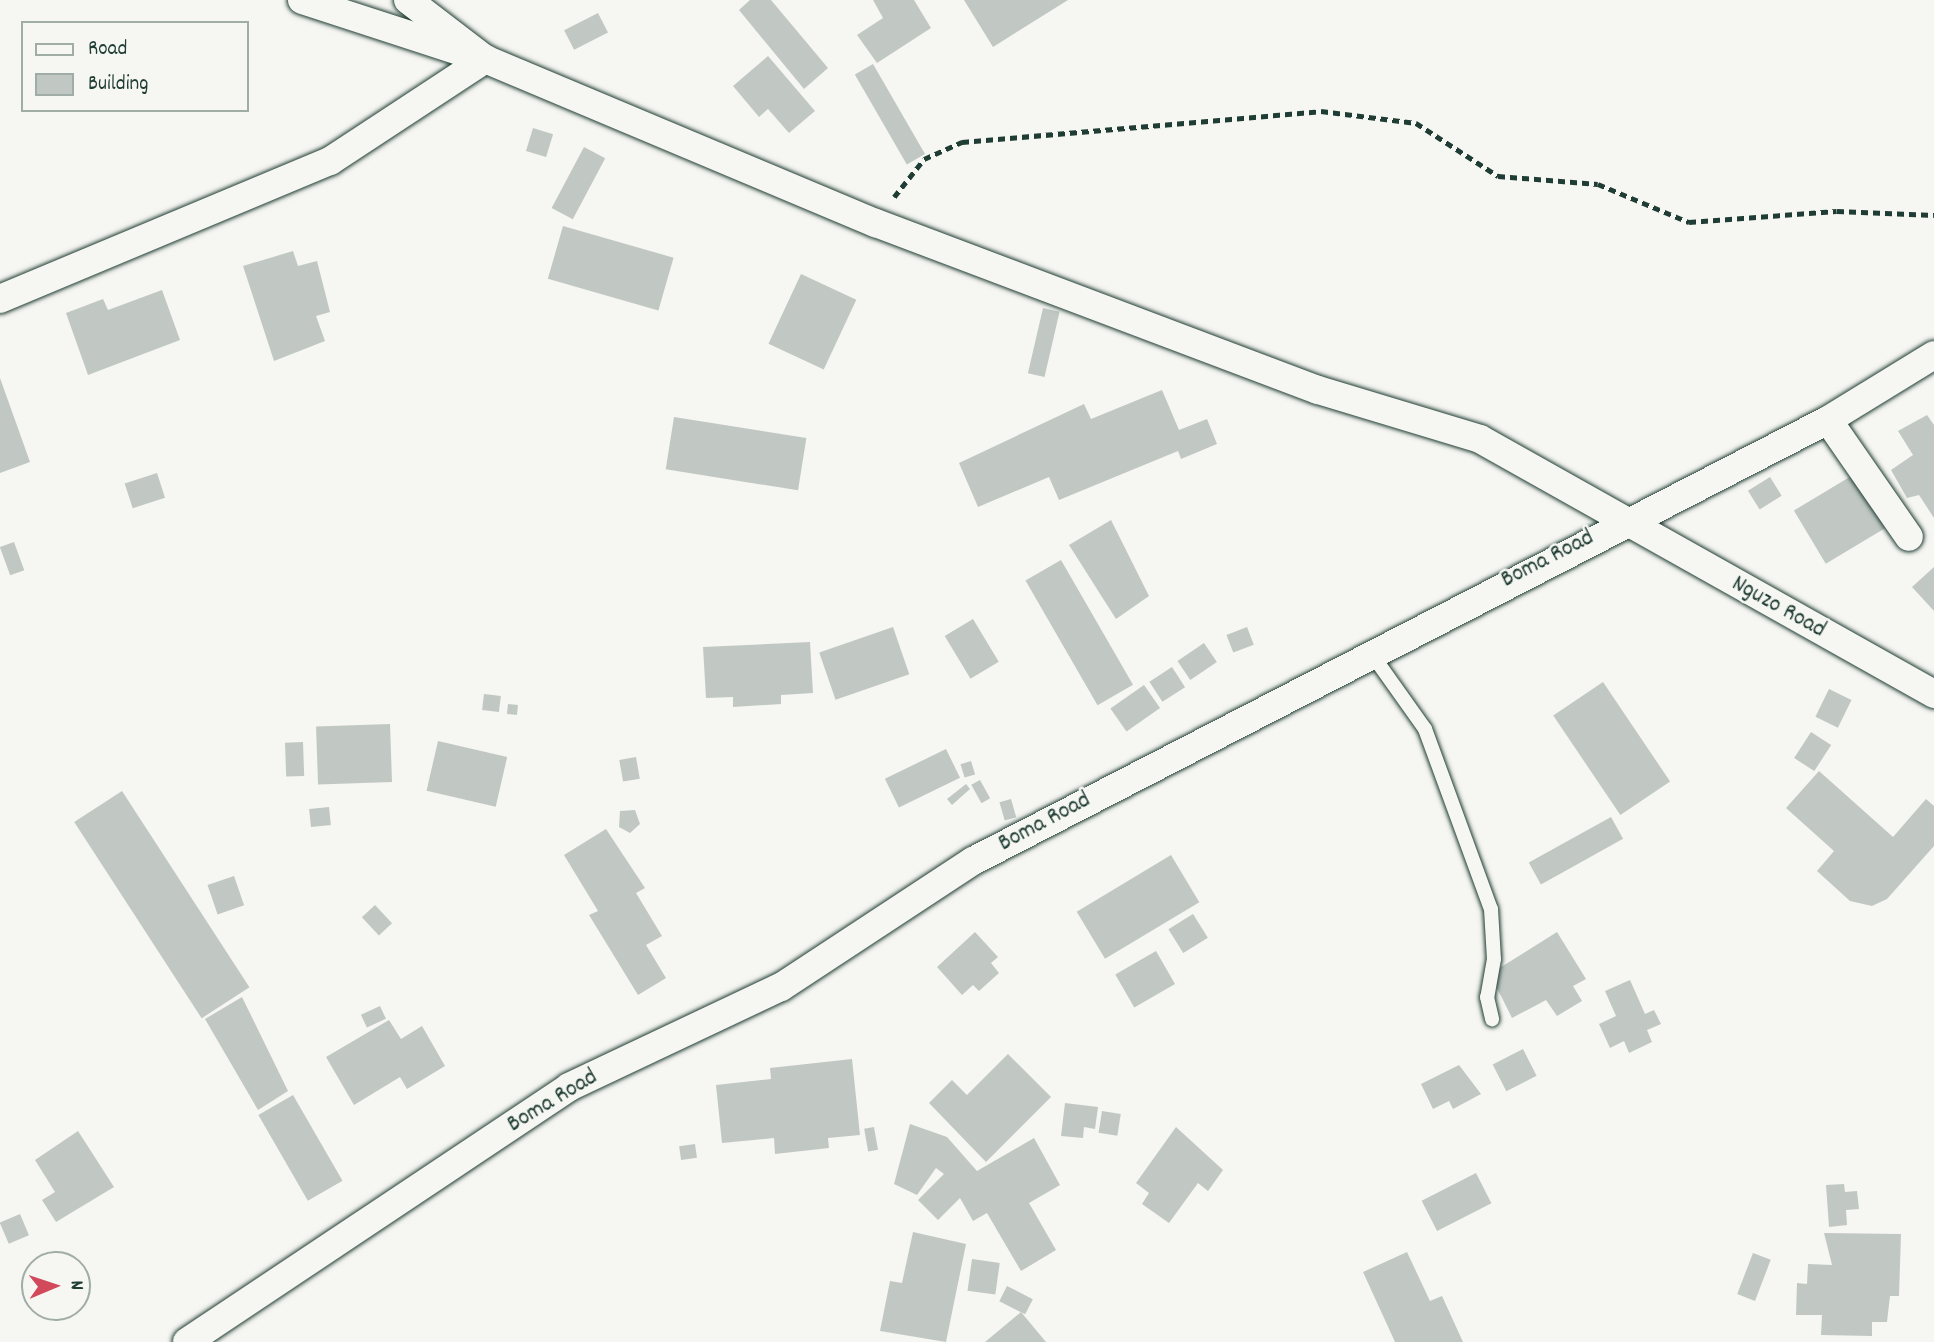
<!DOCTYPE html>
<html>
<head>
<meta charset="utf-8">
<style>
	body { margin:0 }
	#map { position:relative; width:1934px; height:1342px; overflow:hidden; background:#f6f6f2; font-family:Dekko,sans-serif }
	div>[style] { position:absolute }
	.building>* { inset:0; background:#c1c8c3; transform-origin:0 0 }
	.path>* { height:4.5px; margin-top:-2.25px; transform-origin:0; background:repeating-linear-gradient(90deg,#1f3d34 0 7px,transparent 0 12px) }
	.roads { filter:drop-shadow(0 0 2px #1f3d34) drop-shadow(0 0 2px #1f3d34) }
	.lane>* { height:14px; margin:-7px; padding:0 7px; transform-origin:7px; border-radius:7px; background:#f6f6f2 }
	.street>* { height:28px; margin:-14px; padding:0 14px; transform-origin:14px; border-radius:14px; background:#f6f6f2 }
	span { translate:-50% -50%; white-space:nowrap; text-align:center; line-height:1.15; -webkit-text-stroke:5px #f6f6f2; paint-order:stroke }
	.street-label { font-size:24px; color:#1f3d34 }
	.legend { position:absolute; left:21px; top:21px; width:228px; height:91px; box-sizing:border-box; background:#f6f6f2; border:2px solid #a0aca6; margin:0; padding:9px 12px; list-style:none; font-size:21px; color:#1f3d34 }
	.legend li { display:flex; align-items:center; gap:14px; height:35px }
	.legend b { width:35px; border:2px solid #a0aca6 }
	.north { position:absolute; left:21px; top:1251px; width:70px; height:70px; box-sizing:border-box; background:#f6f6f2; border:2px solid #a0aca6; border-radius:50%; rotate:88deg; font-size:19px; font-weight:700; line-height:28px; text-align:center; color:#1f3d34 }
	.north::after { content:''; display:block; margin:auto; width:24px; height:32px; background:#d1495b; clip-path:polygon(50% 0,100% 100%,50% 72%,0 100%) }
</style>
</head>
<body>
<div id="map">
	<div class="building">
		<div style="clip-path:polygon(750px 0,771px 0,828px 68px,804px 89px,739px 10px)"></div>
		<div style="clip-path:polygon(873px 0,914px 0,931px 28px,877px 63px,857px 35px,883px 18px)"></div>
		<div style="clip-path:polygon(964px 0,1068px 0,993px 47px)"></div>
		<div style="left:598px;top:13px;width:22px;height:38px;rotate:63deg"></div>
		<div style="clip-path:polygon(768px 56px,815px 111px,789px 133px,768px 109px,759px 117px,733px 86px)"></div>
		<div style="left:873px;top:64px;width:104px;height:21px;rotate:60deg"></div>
		<div style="left:533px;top:128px;width:21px;height:24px;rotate:17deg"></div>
		<div style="left:584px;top:147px;width:24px;height:69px;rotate:28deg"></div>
		<div style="left:563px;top:226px;width:115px;height:55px;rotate:16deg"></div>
		<div style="clip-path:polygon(293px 251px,298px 266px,317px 261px,330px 312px,316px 316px,325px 341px,274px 361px,243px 266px)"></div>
		<div style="left:801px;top:274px;width:61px;height:77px;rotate:25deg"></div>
		<div style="clip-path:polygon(162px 290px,180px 340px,88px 375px,66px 313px,103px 299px,108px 310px)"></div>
		<div style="left:1043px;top:308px;width:17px;height:67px;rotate:13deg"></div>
		<div style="clip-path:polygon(0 378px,30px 462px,0 473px)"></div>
		<div style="clip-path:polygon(1162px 390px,1179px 430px,1207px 419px,1217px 444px,1181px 459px,1178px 451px,1059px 500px,1049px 477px,978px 507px,959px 463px,1084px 404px,1091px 419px)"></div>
		<div style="clip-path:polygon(1927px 415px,1934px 425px,1934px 518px,1919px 495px,1907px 498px,1891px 470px,1913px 455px,1898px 431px)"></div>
		<div style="left:674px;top:417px;width:134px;height:53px;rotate:9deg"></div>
		<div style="left:157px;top:473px;width:26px;height:34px;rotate:72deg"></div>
		<div style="left:1853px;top:475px;width:62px;height:69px;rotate:59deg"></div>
		<div style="left:1770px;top:477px;width:22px;height:26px;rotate:58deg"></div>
		<div style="clip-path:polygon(1111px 520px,1149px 596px,1116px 619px,1069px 545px)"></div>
		<div style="left:14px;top:542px;width:30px;height:15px;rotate:70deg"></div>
		<div style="left:1061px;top:560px;width:144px;height:41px;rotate:60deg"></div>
		<div style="clip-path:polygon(1934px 567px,1934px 611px,1912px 587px)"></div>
		<div style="left:973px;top:619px;width:50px;height:33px;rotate:59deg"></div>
		<div style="left:893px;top:627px;width:50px;height:78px;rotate:71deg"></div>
		<div style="left:1247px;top:627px;width:19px;height:22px;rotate:69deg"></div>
		<div style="clip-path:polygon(810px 642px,813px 693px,781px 695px,781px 704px,733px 707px,733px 697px,706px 698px,703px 647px)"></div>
		<div style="left:1204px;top:643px;width:23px;height:32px;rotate:56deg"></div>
		<div style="left:1172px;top:667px;width:24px;height:27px;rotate:57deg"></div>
		<div style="left:1603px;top:682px;width:120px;height:60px;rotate:56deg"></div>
		<div style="left:1144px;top:685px;width:28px;height:41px;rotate:55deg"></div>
		<div style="left:1829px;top:689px;width:25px;height:31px;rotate:26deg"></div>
		<div style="left:484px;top:694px;width:17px;height:16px;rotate:7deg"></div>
		<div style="left:508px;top:704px;width:10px;height:10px;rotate:6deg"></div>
		<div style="left:390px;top:724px;width:58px;height:74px;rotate:88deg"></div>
		<div style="left:1811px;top:732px;width:24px;height:31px;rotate:33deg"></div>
		<div style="left:438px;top:741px;width:71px;height:51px;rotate:13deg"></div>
		<div style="left:303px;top:742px;width:34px;height:18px;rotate:88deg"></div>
		<div style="left:946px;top:749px;width:32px;height:68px;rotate:64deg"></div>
		<div style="left:636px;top:757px;width:22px;height:17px;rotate:80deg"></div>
		<div style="left:971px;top:761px;width:14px;height:11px;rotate:73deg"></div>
		<div style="clip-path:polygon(1819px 771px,1893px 837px,1926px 799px,1934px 806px,1934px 846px,1887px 899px,1872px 906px,1850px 901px,1817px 871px,1834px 851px,1786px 808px)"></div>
		<div style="left:980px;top:780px;width:21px;height:10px;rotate:61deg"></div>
		<div style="clip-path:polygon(966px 784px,970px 789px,952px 805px,947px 799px)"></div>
		<div style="left:122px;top:791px;width:234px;height:57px;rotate:57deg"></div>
		<div style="left:1011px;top:799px;width:19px;height:12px;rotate:74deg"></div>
		<div style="left:329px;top:807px;width:18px;height:20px;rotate:84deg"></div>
		<div style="clip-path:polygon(635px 810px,640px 824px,630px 833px,619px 827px,620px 811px)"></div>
		<div style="left:1611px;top:817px;width:25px;height:94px;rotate:61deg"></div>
		<div style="clip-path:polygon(606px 829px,645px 888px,636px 893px,662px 936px,646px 945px,666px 978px,638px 995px,589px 915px,598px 911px,564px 855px)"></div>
		<div style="left:1171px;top:855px;width:55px;height:110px;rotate:59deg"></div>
		<div style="left:234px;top:876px;width:31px;height:28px;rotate:71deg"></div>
		<div style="left:375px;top:905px;width:25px;height:18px;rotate:47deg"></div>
		<div style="left:1193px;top:914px;width:28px;height:29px;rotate:58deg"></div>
		<div style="clip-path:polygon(975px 932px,998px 957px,991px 963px,999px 973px,979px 991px,973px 985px,962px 995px,937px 967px)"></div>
		<div style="clip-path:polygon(1557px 932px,1586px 979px,1573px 986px,1582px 1001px,1557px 1016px,1546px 1000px,1512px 1018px,1490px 974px)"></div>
		<div style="left:1156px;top:951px;width:38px;height:47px;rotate:60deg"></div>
		<div style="clip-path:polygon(1630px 980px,1645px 1014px,1654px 1010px,1661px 1024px,1647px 1030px,1652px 1042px,1629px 1053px,1624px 1041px,1610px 1048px,1599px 1024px,1616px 1016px,1605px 991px)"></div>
		<div style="clip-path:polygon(242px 997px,288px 1091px,258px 1110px,205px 1019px)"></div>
		<div style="left:380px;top:1006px;width:14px;height:21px;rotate:65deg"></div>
		<div style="clip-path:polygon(389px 1020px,401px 1039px,422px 1026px,445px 1066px,407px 1089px,400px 1077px,354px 1105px,326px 1057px)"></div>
		<div style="left:1523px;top:1049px;width:30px;height:34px;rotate:63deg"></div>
		<div style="clip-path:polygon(1008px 1054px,1051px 1097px,986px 1162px,929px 1103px,952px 1080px,967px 1095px)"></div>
		<div style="clip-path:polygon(852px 1059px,860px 1135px,828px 1138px,829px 1148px,775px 1154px,774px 1138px,722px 1143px,716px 1085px,771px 1079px,770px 1068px)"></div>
		<div style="clip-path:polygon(1459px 1065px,1481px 1094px,1453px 1109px,1449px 1101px,1433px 1109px,1421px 1084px)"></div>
		<div style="left:293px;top:1095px;width:99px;height:40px;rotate:60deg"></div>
		<div style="clip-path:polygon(1065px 1103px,1098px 1107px,1095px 1129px,1084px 1127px,1083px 1138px,1061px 1136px)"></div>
		<div style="left:1102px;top:1111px;width:19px;height:22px;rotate:9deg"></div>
		<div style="clip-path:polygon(910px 1124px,947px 1137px,977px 1171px,1034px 1138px,1060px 1185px,1029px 1203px,1056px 1250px,1021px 1271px,987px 1213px,973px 1221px,960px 1198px,938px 1220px,918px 1200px,944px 1174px,936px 1168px,917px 1195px,894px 1184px)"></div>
		<div style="left:874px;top:1127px;width:23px;height:10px;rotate:80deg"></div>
		<div style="clip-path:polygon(1176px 1127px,1223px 1170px,1208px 1191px,1198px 1183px,1169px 1223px,1142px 1204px,1149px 1193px,1136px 1183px)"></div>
		<div style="clip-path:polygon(78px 1131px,114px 1187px,56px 1222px,42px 1200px,55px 1192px,35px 1160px)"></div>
		<div style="left:695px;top:1144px;width:14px;height:16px;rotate:82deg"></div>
		<div style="left:1476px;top:1173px;width:34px;height:61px;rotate:63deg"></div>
		<div style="clip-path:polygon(1844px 1184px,1845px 1192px,1857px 1191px,1859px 1209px,1846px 1210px,1847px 1225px,1829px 1227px,1826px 1185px)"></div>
		<div style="left:20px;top:1214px;width:23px;height:22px;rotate:67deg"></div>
		<div style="clip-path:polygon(913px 1232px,966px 1244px,946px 1342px,880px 1331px,890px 1281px,902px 1283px)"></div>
		<div style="clip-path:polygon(1824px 1233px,1901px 1234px,1899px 1296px,1890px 1296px,1887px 1322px,1872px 1322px,1872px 1336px,1821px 1335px,1822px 1315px,1796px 1315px,1797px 1283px,1807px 1284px,1808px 1264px,1832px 1265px)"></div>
		<div style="clip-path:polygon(1407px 1252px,1430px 1301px,1442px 1296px,1463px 1342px,1395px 1342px,1363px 1272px)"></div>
		<div style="left:1753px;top:1253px;width:19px;height:44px;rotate:21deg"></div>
		<div style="left:972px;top:1259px;width:28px;height:32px;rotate:8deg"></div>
		<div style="left:1007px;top:1286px;width:29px;height:17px;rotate:27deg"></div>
		<div style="clip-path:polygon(1021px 1312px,1046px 1342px,985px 1342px)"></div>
	</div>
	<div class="path">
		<div style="left:894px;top:197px;width:48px;rotate:-51.7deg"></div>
		<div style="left:924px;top:159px;width:42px;rotate:-24.1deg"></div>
		<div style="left:962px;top:142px;width:360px;rotate:-4.9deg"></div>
		<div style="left:1321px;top:111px;width:96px;rotate:7.2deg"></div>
		<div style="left:1416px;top:123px;width:98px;rotate:32.9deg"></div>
		<div style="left:1498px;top:176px;width:100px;rotate:4.6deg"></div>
		<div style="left:1598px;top:184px;width:99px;rotate:22.7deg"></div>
		<div style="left:1689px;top:222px;width:148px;rotate:-4.3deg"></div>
		<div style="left:1837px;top:211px;width:97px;rotate:2.4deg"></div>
	</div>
	<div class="roads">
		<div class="lane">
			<div style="left:1371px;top:653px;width:93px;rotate:54.6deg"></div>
			<div style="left:1425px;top:729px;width:192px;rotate:69.9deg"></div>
			<div style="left:1491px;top:909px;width:50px;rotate:86.6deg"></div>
			<div style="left:1494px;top:959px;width:39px;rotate:100deg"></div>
			<div style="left:1487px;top:997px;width:23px;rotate:77deg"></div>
		</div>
		<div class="street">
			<div style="left:302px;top:0;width:171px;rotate:18deg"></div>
			<div style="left:408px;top:0;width:97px;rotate:37.5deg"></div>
			<div style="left:485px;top:59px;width:424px;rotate:22.8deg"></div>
			<div style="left:876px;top:223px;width:472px;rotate:20.7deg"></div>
			<div style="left:1318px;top:390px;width:169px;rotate:16.8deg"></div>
			<div style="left:1480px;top:439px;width:521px;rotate:29.32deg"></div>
			<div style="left:0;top:299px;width:358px;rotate:-22.7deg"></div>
			<div style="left:330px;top:161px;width:186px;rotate:-33.3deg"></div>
			<div style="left:1828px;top:420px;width:142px;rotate:55.3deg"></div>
			<div style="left:187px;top:1342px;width:459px;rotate:-33.7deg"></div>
			<div style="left:569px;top:1087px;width:234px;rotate:-25.3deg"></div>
			<div style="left:781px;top:987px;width:230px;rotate:-33.3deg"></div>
			<div style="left:973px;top:861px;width:962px;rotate:-27.28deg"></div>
			<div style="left:1828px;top:420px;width:124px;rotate:-31.5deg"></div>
		</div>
	</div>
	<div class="street-label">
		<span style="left:1548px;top:560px;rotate:-27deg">Boma Road</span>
		<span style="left:1778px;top:608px;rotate:29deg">Nguzo Road</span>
		<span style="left:1045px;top:823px;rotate:-28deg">Boma Road</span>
		<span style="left:553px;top:1102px;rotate:-31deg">Boma Road</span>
	</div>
	<ul class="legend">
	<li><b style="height:9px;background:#f6f6f2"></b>Road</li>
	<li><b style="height:19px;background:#c1c8c3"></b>Building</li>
	</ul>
	<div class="north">N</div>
</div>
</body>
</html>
